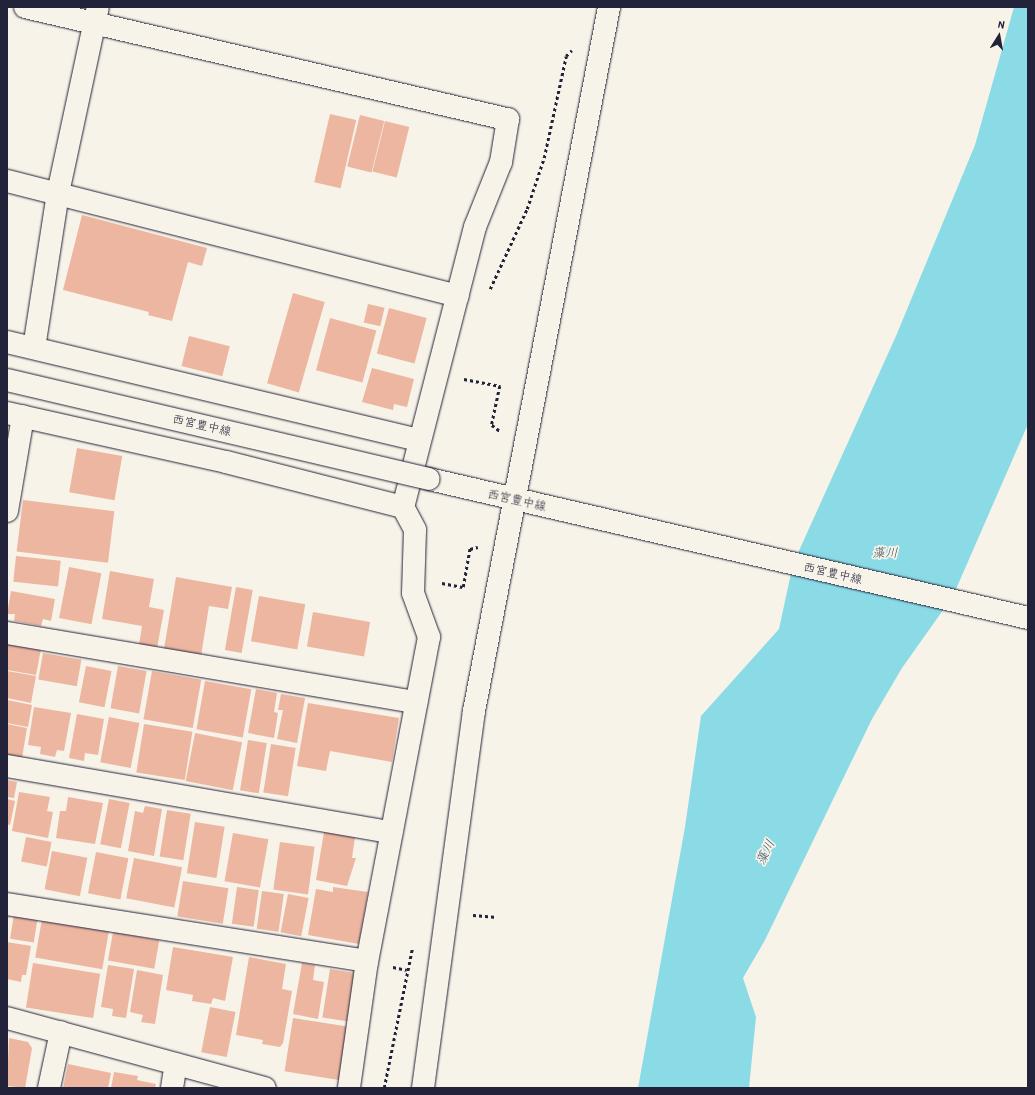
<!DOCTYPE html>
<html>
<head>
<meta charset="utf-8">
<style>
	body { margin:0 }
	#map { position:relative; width:1035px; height:1095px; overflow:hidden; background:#f7f3e8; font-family:"Patrick Hand","Klee One",sans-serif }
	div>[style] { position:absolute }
	.water>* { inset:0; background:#8bdbe7 }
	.building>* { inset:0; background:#edb6a1; transform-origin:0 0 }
	.path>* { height:2.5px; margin-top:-1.25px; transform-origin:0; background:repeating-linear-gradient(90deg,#22223b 0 3px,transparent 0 6px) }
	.roads { filter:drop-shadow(0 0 1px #22223b) drop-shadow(0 0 1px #22223b) }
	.minor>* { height:22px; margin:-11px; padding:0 11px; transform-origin:11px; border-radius:11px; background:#f7f3e8 }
	.tertiary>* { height:22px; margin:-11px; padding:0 11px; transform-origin:11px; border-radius:11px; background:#f7f3e8 }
	.secondary>* { height:22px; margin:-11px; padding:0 11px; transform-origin:11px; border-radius:11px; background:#f7f3e8 }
	.bridges { filter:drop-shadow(0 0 1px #22223b) drop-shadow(0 0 1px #22223b) }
	.secondary-bridge>* { height:22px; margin:-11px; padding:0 11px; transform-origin:11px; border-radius:11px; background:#f7f3e8 }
	span { translate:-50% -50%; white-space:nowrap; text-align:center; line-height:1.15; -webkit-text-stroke:3.5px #f7f3e8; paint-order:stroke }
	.street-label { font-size:12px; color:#22223b }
	.water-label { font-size:13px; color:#3c5066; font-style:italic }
	.frame { position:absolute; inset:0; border:8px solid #22223b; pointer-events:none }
	.north { position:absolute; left:979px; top:16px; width:40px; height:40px; -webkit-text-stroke:3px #f7f3e8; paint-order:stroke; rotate:11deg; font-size:11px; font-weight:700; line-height:16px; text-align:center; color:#22223b }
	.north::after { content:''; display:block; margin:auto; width:14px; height:18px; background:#22223b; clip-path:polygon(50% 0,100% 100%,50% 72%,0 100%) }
</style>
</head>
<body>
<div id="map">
	<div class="water">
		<div style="clip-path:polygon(1014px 7px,1028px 7px,1028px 424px,953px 596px,902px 668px,872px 719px,765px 940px,743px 978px,756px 1017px,749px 1088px,638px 1088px,685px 827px,701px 716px,779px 629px,793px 564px,896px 336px,975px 145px)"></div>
	</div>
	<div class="building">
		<div style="left:330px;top:114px;width:27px;height:70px;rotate:13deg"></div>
		<div style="left:360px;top:115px;width:25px;height:53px;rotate:14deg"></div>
		<div style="left:385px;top:121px;width:25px;height:52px;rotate:14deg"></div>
		<div style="clip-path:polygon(82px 215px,207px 248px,202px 266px,188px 262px,172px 321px,148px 315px,149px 312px,63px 290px)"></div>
		<div style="left:293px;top:293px;width:33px;height:94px;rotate:16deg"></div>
		<div style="left:368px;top:304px;width:17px;height:19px;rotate:13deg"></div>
		<div style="left:389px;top:308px;width:39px;height:47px;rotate:15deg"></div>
		<div style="left:330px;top:318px;width:48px;height:54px;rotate:15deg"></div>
		<div style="left:189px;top:336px;width:42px;height:31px;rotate:14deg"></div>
		<div style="clip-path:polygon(372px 368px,414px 379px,407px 407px,394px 404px,393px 410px,362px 402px)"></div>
		<div style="left:77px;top:448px;width:46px;height:45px;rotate:10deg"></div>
		<div style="left:23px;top:500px;width:92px;height:52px;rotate:7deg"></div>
		<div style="left:16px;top:556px;width:45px;height:26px;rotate:6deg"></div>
		<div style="left:69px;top:567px;width:33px;height:52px;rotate:11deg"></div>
		<div style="clip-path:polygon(110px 571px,154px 579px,149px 607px,164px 610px,157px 648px,139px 645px,142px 626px,102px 619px)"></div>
		<div style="clip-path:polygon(176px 577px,232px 587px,228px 609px,209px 606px,201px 656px,164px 649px)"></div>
		<div style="left:236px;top:587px;width:17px;height:64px;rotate:10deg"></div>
		<div style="clip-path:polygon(11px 591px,55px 599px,51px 621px,43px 619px,41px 626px,14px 621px,15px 614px,7px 614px)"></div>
		<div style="left:259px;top:596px;width:47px;height:46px;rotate:10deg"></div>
		<div style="left:313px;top:612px;width:58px;height:35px;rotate:10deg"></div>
		<div style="clip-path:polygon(7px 643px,41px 649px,36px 675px,7px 670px)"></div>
		<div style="left:43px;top:653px;width:39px;height:27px;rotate:10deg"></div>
		<div style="left:86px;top:666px;width:26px;height:37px;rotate:11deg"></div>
		<div style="left:118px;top:666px;width:29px;height:43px;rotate:10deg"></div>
		<div style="clip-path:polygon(7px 671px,36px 676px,31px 703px,7px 698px)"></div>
		<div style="left:152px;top:671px;width:50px;height:49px;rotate:10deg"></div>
		<div style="left:205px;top:681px;width:47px;height:49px;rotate:10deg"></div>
		<div style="clip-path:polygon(256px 689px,277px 693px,274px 712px,278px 713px,274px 738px,248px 733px)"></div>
		<div style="clip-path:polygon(281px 694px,305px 698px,297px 743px,277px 739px,283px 710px,278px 710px)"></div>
		<div style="clip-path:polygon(7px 700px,32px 705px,28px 727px,7px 723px)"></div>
		<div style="clip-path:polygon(308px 703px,399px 718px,392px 762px,330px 751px,326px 771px,297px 766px)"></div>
		<div style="clip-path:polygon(34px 707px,71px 713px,64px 751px,57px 750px,55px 757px,40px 754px,41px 747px,28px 745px)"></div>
		<div style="clip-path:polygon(77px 714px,104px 719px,98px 755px,85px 753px,84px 761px,69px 758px)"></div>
		<div style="left:109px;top:717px;width:31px;height:46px;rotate:11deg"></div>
		<div style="clip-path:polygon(7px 724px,27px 728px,22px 758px,7px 756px)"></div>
		<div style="left:144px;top:724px;width:49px;height:49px;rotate:9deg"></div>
		<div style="left:195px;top:733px;width:48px;height:49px;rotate:11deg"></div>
		<div style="left:248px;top:740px;width:19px;height:51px;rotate:9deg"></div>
		<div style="left:271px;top:744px;width:25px;height:49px;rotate:9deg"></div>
		<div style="clip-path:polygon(7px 780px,17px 782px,14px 798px,7px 797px)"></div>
		<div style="clip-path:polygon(19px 792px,50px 797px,47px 811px,53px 812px,48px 838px,12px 831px)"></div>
		<div style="clip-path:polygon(68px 797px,103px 803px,95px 844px,56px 838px,60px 811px,66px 811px)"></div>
		<div style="clip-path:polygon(7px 799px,15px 801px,10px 825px,7px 824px)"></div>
		<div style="left:109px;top:799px;width:21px;height:46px;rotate:11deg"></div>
		<div style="clip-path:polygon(145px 806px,162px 809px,154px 856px,128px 851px,135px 811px,143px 813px)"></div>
		<div style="left:167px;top:810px;width:24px;height:47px;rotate:9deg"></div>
		<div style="left:195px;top:822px;width:30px;height:52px;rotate:9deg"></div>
		<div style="clip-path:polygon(324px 832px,355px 837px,352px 858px,356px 858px,347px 886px,316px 880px)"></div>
		<div style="left:233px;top:833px;width:36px;height:49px;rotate:10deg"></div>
		<div style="left:26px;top:837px;width:26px;height:25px;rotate:11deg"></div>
		<div style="left:280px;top:842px;width:35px;height:48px;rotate:8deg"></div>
		<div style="left:52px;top:851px;width:36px;height:39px;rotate:11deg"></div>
		<div style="left:96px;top:852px;width:33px;height:42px;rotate:11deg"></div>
		<div style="left:134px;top:858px;width:49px;height:41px;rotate:11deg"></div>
		<div style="left:183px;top:881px;width:46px;height:36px;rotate:9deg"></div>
		<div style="left:237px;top:887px;width:22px;height:37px;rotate:8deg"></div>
		<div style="clip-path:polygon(333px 887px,368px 892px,359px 944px,308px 935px,316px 889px,333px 892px)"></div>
		<div style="left:262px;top:891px;width:22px;height:38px;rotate:8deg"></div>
		<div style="left:288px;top:894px;width:21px;height:39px;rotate:11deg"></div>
		<div style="left:14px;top:914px;width:24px;height:25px;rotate:9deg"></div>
		<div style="left:42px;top:919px;width:68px;height:39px;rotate:10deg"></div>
		<div style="left:113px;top:932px;width:47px;height:29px;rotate:10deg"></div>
		<div style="clip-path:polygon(7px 942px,31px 946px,26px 975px,22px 975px,21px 982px,7px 979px)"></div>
		<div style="clip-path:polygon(173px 947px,233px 957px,225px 1001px,213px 998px,211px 1004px,192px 1001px,193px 995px,166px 990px)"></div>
		<div style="clip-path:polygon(249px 957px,286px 964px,282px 989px,292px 991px,283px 1043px,280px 1047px,262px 1044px,263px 1040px,236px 1035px)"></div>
		<div style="left:33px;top:963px;width:68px;height:45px;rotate:9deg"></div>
		<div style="clip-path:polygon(302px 963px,315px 965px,313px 980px,324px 982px,318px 1019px,293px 1014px)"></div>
		<div style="clip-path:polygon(108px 965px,134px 969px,126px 1018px,112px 1016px,113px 1009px,101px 1007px)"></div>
		<div style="left:330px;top:969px;width:25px;height:49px;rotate:9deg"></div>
		<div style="clip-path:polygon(137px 970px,163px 975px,155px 1024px,141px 1022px,143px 1015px,130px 1012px)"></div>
		<div style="left:210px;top:1007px;width:26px;height:46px;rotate:11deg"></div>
		<div style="left:293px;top:1018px;width:55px;height:54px;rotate:9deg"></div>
		<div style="clip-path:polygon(9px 1038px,28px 1042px,32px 1048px,25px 1088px,7px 1086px)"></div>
		<div style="clip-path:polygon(68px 1064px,111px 1073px,108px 1088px,63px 1088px)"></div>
		<div style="clip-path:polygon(114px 1072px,138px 1076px,137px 1080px,156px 1084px,155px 1088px,111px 1088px)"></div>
	</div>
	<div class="path">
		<div style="left:490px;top:289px;width:88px;rotate:-65.2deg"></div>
		<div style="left:527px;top:209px;width:54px;rotate:-71.6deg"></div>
		<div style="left:544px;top:158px;width:104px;rotate:-77.8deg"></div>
		<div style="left:566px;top:56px;width:8px;rotate:-45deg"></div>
		<div style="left:464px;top:379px;width:37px;rotate:11deg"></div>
		<div style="left:500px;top:386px;width:40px;rotate:102deg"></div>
		<div style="left:492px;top:425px;width:10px;rotate:37deg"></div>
		<div style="left:442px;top:583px;width:21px;rotate:11deg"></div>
		<div style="left:463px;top:587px;width:39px;rotate:-80deg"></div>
		<div style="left:470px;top:549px;width:8px;rotate:-14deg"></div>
		<div style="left:473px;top:915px;width:24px;rotate:5deg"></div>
		<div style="left:393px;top:967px;width:14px;rotate:12deg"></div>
		<div style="left:384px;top:1088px;width:142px;rotate:-78.6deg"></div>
	</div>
	<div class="roads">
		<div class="minor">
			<div style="left:25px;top:7px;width:496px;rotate:13.1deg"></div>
			<div style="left:508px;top:119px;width:44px;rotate:99.2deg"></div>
			<div style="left:501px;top:162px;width:70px;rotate:111.8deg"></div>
			<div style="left:475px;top:227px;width:289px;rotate:104.4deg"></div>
			<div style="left:403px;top:507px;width:26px;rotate:62deg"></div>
			<div style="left:415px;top:530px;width:63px;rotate:91.8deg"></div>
			<div style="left:413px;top:593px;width:47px;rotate:70deg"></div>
			<div style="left:429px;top:637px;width:330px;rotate:100.8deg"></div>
			<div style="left:367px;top:961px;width:128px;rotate:98.1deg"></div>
			<div style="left:7px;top:181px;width:465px;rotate:14.3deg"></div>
			<div style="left:7px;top:342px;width:423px;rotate:13.4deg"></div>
			<div style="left:34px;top:348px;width:157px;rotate:-81.2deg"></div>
			<div style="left:58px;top:193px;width:190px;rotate:-77.9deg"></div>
			<div style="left:7px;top:413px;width:224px;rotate:12.6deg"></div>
			<div style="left:226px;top:462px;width:183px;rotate:14.3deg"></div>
			<div style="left:7px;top:511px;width:96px;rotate:-80.4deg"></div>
			<div style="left:7px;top:633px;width:415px;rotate:9.6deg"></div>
			<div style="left:7px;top:766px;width:390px;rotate:9.8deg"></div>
			<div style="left:7px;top:904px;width:364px;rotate:9deg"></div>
			<div style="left:7px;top:1018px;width:267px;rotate:15.2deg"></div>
			<div style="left:49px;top:1088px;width:57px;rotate:-77.9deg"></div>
			<div style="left:172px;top:1088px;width:24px;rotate:-81deg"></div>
		</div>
		<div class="tertiary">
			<div style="left:423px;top:1088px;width:380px;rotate:-82.3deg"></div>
			<div style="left:474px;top:711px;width:717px;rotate:-79.14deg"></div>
		</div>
		<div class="secondary">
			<div style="left:429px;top:479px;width:615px;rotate:13.06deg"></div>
		</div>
	</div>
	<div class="bridges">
		<div class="secondary-bridge">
			<div style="left:7px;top:380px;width:433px;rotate:13.2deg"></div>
		</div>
	</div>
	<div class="street-label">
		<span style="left:202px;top:425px;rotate:13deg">西宮豊中線</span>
		<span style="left:517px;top:500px;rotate:13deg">西宮豊中線</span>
		<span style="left:833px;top:573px;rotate:13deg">西宮豊中線</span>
	</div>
	<div class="water-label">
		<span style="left:885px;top:552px">藻川</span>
		<span style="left:765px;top:852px;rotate:-63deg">藻川</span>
	</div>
	<div class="frame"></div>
	<div class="north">N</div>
</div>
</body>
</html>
